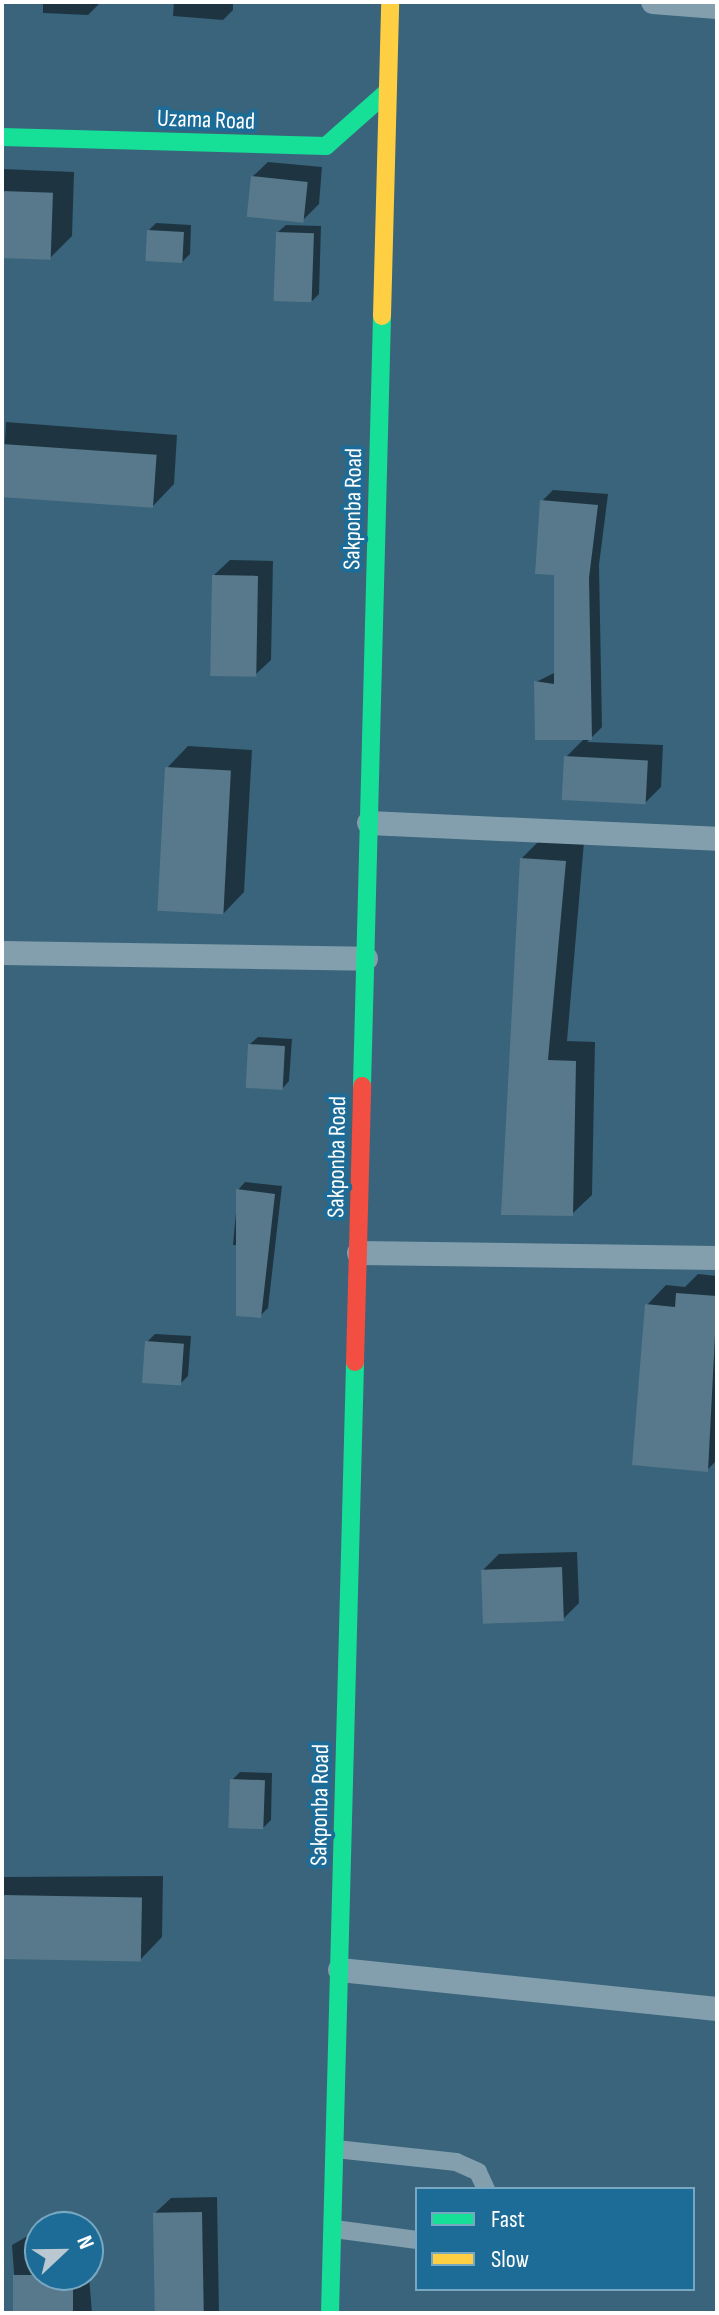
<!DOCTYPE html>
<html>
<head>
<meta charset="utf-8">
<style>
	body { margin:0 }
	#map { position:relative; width:719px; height:2315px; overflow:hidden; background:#39647b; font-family:"Sofia Sans Condensed",sans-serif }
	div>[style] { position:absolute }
	.shadow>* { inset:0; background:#0007 }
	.building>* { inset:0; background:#57798b; transform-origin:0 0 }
	.lane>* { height:18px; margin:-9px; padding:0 9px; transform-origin:9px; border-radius:9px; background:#839fad }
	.street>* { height:24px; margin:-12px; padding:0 12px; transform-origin:12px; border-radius:12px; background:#839fad }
	.fast>* { height:18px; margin:-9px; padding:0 9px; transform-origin:9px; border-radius:9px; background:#16e098 }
	.slow>* { height:18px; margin:-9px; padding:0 9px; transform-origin:9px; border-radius:9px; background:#ffcf43 }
	.jam>* { height:18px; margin:-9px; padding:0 9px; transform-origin:9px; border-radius:9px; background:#f24e42 }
	span { translate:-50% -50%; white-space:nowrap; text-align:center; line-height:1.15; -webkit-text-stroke:8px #1d6c97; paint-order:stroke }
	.street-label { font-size:24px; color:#fff }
	.frame { position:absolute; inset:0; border:4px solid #fff; pointer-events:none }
	.legend { position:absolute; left:415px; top:2187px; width:280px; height:104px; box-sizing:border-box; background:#1d6c97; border:2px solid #77a7c1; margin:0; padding:10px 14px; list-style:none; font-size:24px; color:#fff }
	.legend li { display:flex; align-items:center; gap:16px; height:40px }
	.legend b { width:40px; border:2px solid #77a7c1 }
	.north { position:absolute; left:24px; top:2211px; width:80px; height:80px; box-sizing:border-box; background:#1d6c97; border:2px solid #77a7c1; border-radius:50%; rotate:68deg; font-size:22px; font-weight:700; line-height:32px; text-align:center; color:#fff }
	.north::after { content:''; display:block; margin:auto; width:28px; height:36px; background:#bac9d1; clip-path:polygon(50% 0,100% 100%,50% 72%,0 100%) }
</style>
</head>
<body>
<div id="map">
	<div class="shadow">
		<div style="clip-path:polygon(43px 2px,101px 2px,88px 15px,43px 13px)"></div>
		<div style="clip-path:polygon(174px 2px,233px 2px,233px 10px,223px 20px,173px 16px)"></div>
		<div style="clip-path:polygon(268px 162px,322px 167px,319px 204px,303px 220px,252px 177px)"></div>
		<div style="clip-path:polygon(2px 169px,74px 172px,72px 236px,50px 258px,2px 256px)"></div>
		<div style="clip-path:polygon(156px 223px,191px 225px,190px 254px,182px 262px,148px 231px)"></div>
		<div style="clip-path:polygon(286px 225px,321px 226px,319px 294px,311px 302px,278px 232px)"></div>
		<div style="clip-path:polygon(6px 422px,177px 435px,174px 484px,153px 506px,2px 495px)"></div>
		<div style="clip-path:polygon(553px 490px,608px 494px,599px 565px,602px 727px,587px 742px,663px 745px,661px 787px,645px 803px,566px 757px,585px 738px,536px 682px,556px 672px,556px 574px,542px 501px)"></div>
		<div style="clip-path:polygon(230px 560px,273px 561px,271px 660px,255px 675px,214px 575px)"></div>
		<div style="clip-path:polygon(188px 746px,252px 750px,244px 892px,223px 914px,167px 768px)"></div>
		<div style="clip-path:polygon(541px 839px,584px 842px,567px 1041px,595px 1042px,592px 1195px,572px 1214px,504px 1213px,522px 858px)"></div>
		<div style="clip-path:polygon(258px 1037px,292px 1039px,289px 1081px,282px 1089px,250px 1044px)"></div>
		<div style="clip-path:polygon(245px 1182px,282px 1186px,268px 1308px,260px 1316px,241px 1245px,233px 1245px,238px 1190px)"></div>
		<div style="clip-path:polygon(698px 1274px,717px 1276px,717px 1460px,707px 1470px,647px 1305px,666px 1285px,685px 1287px)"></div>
		<div style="clip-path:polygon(155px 1334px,191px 1336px,188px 1376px,180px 1384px,147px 1342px)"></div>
		<div style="clip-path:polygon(577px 1552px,579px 1603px,563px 1619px,483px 1570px,499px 1554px)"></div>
		<div style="clip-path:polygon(240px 1772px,272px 1773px,271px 1820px,263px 1828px,232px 1780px)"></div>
		<div style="clip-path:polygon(163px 1876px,162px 1937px,141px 1959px,2px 1957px,2px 1877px)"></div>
		<div style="clip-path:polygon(217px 2197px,219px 2313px,157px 2313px,155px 2213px,171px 2198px)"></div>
		<div style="clip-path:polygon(40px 2229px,40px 2275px,88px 2275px,88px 2264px,92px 2313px,17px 2313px,12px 2245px)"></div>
	</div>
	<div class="building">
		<div style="left:251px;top:176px;width:57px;height:41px;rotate:6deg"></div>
		<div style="left:2px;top:191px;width:51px;height:67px;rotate:2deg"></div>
		<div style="left:147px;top:230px;width:37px;height:31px;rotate:3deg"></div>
		<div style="left:276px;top:232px;width:38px;height:69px;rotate:2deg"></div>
		<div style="left:2px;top:444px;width:155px;height:53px;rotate:4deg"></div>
		<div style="clip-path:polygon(540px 500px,598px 505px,589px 578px,592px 740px,535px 740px,534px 681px,554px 684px,554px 575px,535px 574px)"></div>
		<div style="left:212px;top:575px;width:46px;height:101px;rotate:1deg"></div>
		<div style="left:564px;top:756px;width:84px;height:44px;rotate:3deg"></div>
		<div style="left:165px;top:767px;width:66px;height:144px;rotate:3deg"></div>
		<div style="clip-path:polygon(520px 858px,566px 861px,548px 1060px,576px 1061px,573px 1216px,501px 1215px)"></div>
		<div style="left:248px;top:1044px;width:37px;height:44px;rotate:3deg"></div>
		<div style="clip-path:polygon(236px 1189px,275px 1194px,261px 1318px,236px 1316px)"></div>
		<div style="clip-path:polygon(676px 1293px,717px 1296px,708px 1472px,632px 1465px,645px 1304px,675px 1307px)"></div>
		<div style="left:145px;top:1341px;width:39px;height:42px;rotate:4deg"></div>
		<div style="left:562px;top:1567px;width:54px;height:81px;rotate:88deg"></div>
		<div style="left:230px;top:1779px;width:35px;height:49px;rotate:2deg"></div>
		<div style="left:2px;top:1895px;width:140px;height:64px;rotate:1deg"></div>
		<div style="left:202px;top:2212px;width:101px;height:49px;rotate:89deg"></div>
		<div style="left:13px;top:2275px;width:60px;height:38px"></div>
	</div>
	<div class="lane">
		<div style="left:336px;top:2149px;width:121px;rotate:6.2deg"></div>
		<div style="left:456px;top:2162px;width:24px;rotate:24deg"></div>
		<div style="left:478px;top:2172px;width:19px;rotate:65deg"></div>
		<div style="left:334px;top:2229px;width:84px;rotate:7.5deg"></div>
	</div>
	<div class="street">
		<div style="left:653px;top:2px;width:64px;rotate:4.5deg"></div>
		<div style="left:369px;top:823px;width:348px;rotate:2.6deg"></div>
		<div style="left:2px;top:953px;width:364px;rotate:0.9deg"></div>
		<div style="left:359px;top:1253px;width:358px;rotate:0.8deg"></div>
		<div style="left:340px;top:1970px;width:379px;rotate:5.9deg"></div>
	</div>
	<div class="fast">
		<div style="left:2px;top:137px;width:324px;rotate:1.6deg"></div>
		<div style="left:326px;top:146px;width:81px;rotate:-41.5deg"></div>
		<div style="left:362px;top:1086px;width:770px;rotate:-88.51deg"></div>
		<div style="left:330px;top:2313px;width:951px;rotate:-88.49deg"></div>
	</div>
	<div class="slow">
		<div style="left:382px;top:316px;width:314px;rotate:-88.5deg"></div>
	</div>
	<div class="jam">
		<div style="left:355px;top:1362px;width:276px;rotate:-88.5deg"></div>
	</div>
	<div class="street-label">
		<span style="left:206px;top:120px;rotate:2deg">Uzama Road</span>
		<span style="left:353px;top:509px;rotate:-89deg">Sakponba Road</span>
		<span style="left:337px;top:1157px;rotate:-89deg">Sakponba Road</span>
		<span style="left:320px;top:1805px;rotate:-89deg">Sakponba Road</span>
	</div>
	<div class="frame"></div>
	<ul class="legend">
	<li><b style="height:10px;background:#16e098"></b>Fast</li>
	<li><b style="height:10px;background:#ffcf43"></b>Slow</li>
	</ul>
	<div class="north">N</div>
</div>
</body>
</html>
